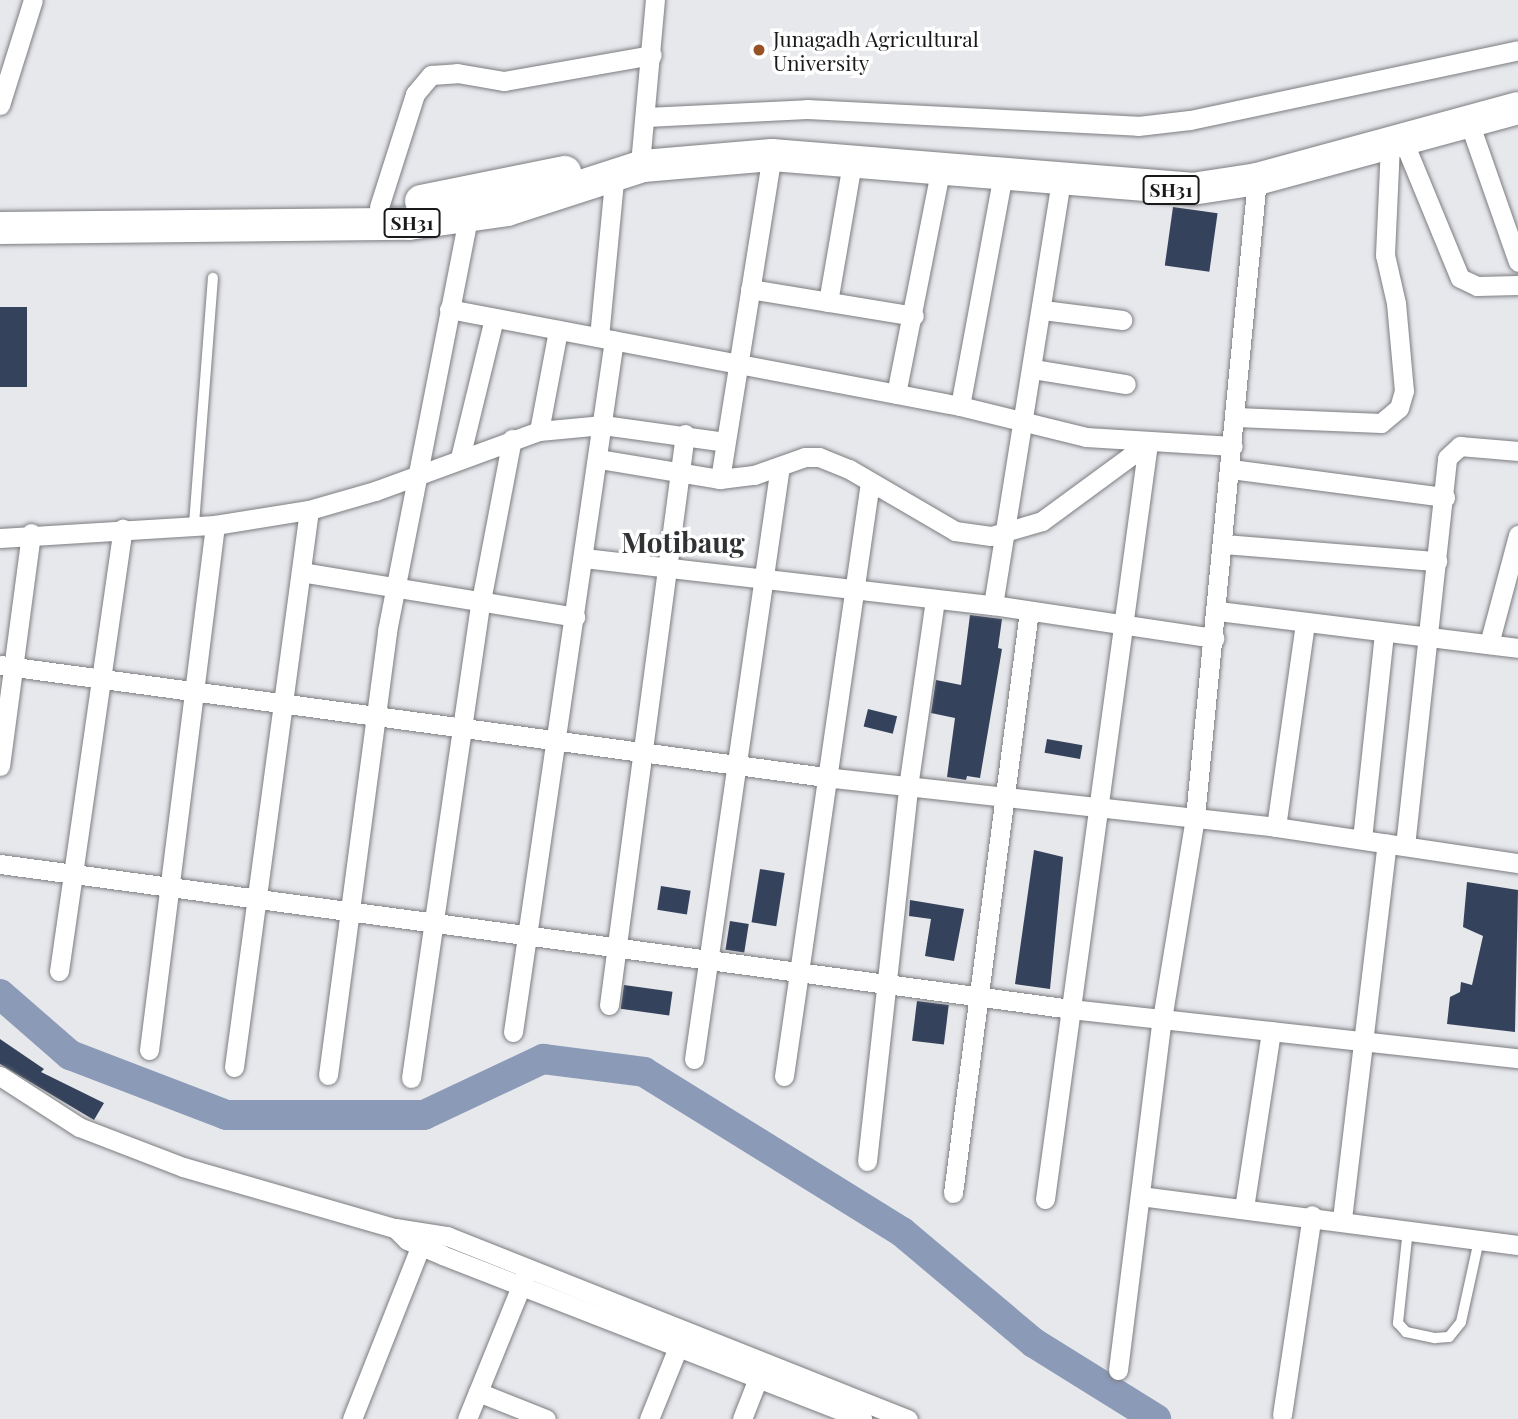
<!DOCTYPE html>
<html>
<head>
<meta charset="utf-8">
<style>
	body { margin:0 }
	#map { position:relative; width:1518px; height:1419px; overflow:hidden; background:#e7e8ec; font-family:"Playfair Display",serif }
	div>[style] { position:absolute }
	.river>* { height:30px; margin:-15px; padding:0 15px; transform-origin:15px; border-radius:15px; background:#8b9ab7 }
	.building>* { inset:0; background:#35425b; transform-origin:0 0 }
	.roads { filter:drop-shadow(0 0 2px #7b7d80) drop-shadow(0 0 2px #7b7d80) }
	.lane>* { height:10px; margin:-5px; padding:0 5px; transform-origin:5px; border-radius:5px; background:#fff }
	.street>* { height:19px; margin:-9.5px; padding:0 9.5px; transform-origin:9.5px; border-radius:9.5px; background:#fff }
	.primary>* { height:32px; margin:-16px; padding:0 16px; transform-origin:16px; border-radius:16px; background:#fff }
	.dots>* { width:19px; height:19px; translate:-50% -50%; box-sizing:border-box; border:4px solid #fff; border-radius:50% }
	span { translate:-50% -50%; white-space:nowrap; text-align:center; line-height:1.15; -webkit-text-stroke:7px #fff; paint-order:stroke }
	.shield-label span { padding:2px 5px; background:#fff; border:2px solid; border-radius:5px; -webkit-text-stroke-width:0 }
	.shield-label { font-size:19px; color:#1a1a1b; font-weight:700 }
	.poi-label { font-size:21px; color:#1a1a1b }
	.left { translate:0 -50%; text-align:left }
	.district-label { font-size:28px; color:#303234; font-weight:700 }
</style>
</head>
<body>
<div id="map">
	<div class="river">
		<div style="left:0;top:994px;width:93px;rotate:41.1deg"></div>
		<div style="left:70px;top:1055px;width:167px;rotate:21deg"></div>
		<div style="left:226px;top:1115px;width:198px"></div>
		<div style="left:424px;top:1115px;width:132px;rotate:-25.2deg"></div>
		<div style="left:543px;top:1059px;width:102px;rotate:7.3deg"></div>
		<div style="left:644px;top:1072px;width:304px;rotate:31.8deg"></div>
		<div style="left:902px;top:1232px;width:172px;rotate:40.1deg"></div>
		<div style="left:1034px;top:1343px;width:144px;rotate:31.9deg"></div>
	</div>
	<div class="building">
		<div style="left:1173px;top:207px;width:45px;height:59px;rotate:8deg"></div>
		<div style="left:0;top:307px;width:27px;height:80px"></div>
		<div style="clip-path:polygon(970px 615px,1002px 619px,998px 648px,1002px 649px,980px 778px,967px 776px,966px 780px,947px 777px,955px 718px,931px 713px,936px 680px,961px 685px)"></div>
		<div style="left:868px;top:709px;width:30px;height:18px;rotate:14deg"></div>
		<div style="left:1047px;top:739px;width:36px;height:14px;rotate:10deg"></div>
		<div style="clip-path:polygon(1034px 850px,1063px 857px,1050px 989px,1015px 984px)"></div>
		<div style="left:760px;top:869px;width:25px;height:54px;rotate:9deg"></div>
		<div style="clip-path:polygon(1467px 882px,1518px 890px,1515px 1032px,1447px 1024px,1450px 997px,1460px 992px,1461px 982px,1472px 985px,1483px 936px,1463px 927px)"></div>
		<div style="left:661px;top:886px;width:30px;height:24px;rotate:9deg"></div>
		<div style="clip-path:polygon(910px 900px,964px 909px,954px 961px,925px 956px,931px 919px,909px 916px)"></div>
		<div style="left:730px;top:921px;width:19px;height:29px;rotate:9deg"></div>
		<div style="left:624px;top:985px;width:49px;height:24px;rotate:8deg"></div>
		<div style="left:917px;top:1001px;width:32px;height:40px;rotate:7deg"></div>
		<div style="clip-path:polygon(0 1039px,44px 1069px,41px 1072px,104px 1103px,94px 1120px,0 1064px)"></div>
	</div>
	<div class="roads">
		<div class="lane">
			<div style="left:194px;top:524px;width:247px;rotate:-85.6deg"></div>
			<div style="left:1408px;top:1229px;width:95px;rotate:96.1deg"></div>
			<div style="left:1398px;top:1323px;width:12px;rotate:48deg"></div>
			<div style="left:1406px;top:1332px;width:30px;rotate:12deg"></div>
			<div style="left:1435px;top:1338px;width:14px;rotate:-4deg"></div>
			<div style="left:1449px;top:1337px;width:19px;rotate:-51deg"></div>
			<div style="left:1461px;top:1322px;width:84px;rotate:-77.6deg"></div>
		</div>
		<div class="street">
			<div style="left:0;top:105px;width:110px;rotate:-72.6deg"></div>
			<div style="left:646px;top:117px;width:161px;rotate:-2.8deg"></div>
			<div style="left:807px;top:109px;width:331px;rotate:2.9deg"></div>
			<div style="left:1138px;top:126px;width:52px;rotate:-6.6deg"></div>
			<div style="left:1190px;top:120px;width:335px;rotate:-12deg"></div>
			<div style="left:1469px;top:122px;width:148px;rotate:70.7deg"></div>
			<div style="left:1403px;top:140px;width:149px;rotate:67.6deg"></div>
			<div style="left:1460px;top:278px;width:19px;rotate:25deg"></div>
			<div style="left:1477px;top:286px;width:41px;rotate:-1.4deg"></div>
			<div style="left:641px;top:153px;width:154px;rotate:-84.8deg"></div>
			<div style="left:379px;top:207px;width:119px;rotate:-72.3deg"></div>
			<div style="left:415px;top:94px;width:25px;rotate:-50deg"></div>
			<div style="left:431px;top:75px;width:26px;rotate:-4deg"></div>
			<div style="left:457px;top:73px;width:48px;rotate:9.7deg"></div>
			<div style="left:504px;top:81px;width:150px;rotate:-10deg"></div>
			<div style="left:750px;top:289px;width:166px;rotate:9.3deg"></div>
			<div style="left:828px;top:302px;width:146px;rotate:-80.2deg"></div>
			<div style="left:449px;top:309px;width:520px;rotate:10.75deg"></div>
			<div style="left:960px;top:406px;width:130px;rotate:13.8deg"></div>
			<div style="left:1086px;top:437px;width:147px;rotate:3.5deg"></div>
			<div style="left:1043px;top:310px;width:80px;rotate:7.2deg"></div>
			<div style="left:599px;top:337px;width:166px;rotate:-84.5deg"></div>
			<div style="left:1033px;top:369px;width:94px;rotate:9.2deg"></div>
			<div style="left:896px;top:394px;width:231px;rotate:-78.8deg"></div>
			<div style="left:960px;top:406px;width:236px;rotate:-79.5deg"></div>
			<div style="left:1236px;top:417px;width:145px;rotate:2.4deg"></div>
			<div style="left:1381px;top:423px;width:23px;rotate:-40deg"></div>
			<div style="left:1399px;top:408px;width:18px;rotate:-74deg"></div>
			<div style="left:1404px;top:391px;width:88px;rotate:-95.2deg"></div>
			<div style="left:1396px;top:303px;width:49px;rotate:-102.9deg"></div>
			<div style="left:1385px;top:255px;width:112px;rotate:-87.4deg"></div>
			<div style="left:539px;top:431px;width:103px;rotate:-79.3deg"></div>
			<div style="left:460px;top:458px;width:144px;rotate:-76.3deg"></div>
			<div style="left:599px;top:459px;width:123px;rotate:9.4deg"></div>
			<div style="left:720px;top:479px;width:34px;rotate:-7deg"></div>
			<div style="left:754px;top:475px;width:54px;rotate:-19.4deg"></div>
			<div style="left:805px;top:457px;width:14px"></div>
			<div style="left:819px;top:457px;width:32px;rotate:22deg"></div>
			<div style="left:849px;top:469px;width:123px;rotate:30.3deg"></div>
			<div style="left:955px;top:531px;width:36px;rotate:8deg"></div>
			<div style="left:991px;top:536px;width:53px;rotate:-16.4deg"></div>
			<div style="left:1042px;top:521px;width:132px;rotate:-36.3deg"></div>
			<div style="left:1231px;top:469px;width:216px;rotate:7.5deg"></div>
			<div style="left:720px;top:479px;width:328px;rotate:-80.9deg"></div>
			<div style="left:0;top:538px;width:215px;rotate:-3.5deg"></div>
			<div style="left:215px;top:525px;width:95px;rotate:-9.1deg"></div>
			<div style="left:309px;top:510px;width:69px;rotate:-16.1deg"></div>
			<div style="left:375px;top:491px;width:175px;rotate:-20.1deg"></div>
			<div style="left:539px;top:431px;width:64px;rotate:-5.4deg"></div>
			<div style="left:603px;top:425px;width:123px;rotate:7.9deg"></div>
			<div style="left:1224px;top:544px;width:214px;rotate:4.6deg"></div>
			<div style="left:584px;top:558px;width:412px;rotate:6.6deg"></div>
			<div style="left:993px;top:605px;width:224px;rotate:8.5deg"></div>
			<div style="left:301px;top:572px;width:278px;rotate:9.3deg"></div>
			<div style="left:993px;top:605px;width:430px;rotate:-80.9deg"></div>
			<div style="left:1218px;top:611px;width:302px;rotate:7deg"></div>
			<div style="left:1489px;top:644px;width:113px;rotate:-75.1deg"></div>
			<div style="left:0;top:665px;width:833px;rotate:7.73deg"></div>
			<div style="left:825px;top:777px;width:454px;rotate:6.3deg"></div>
			<div style="left:1276px;top:827px;width:245px;rotate:8.5deg"></div>
			<div style="left:0;top:766px;width:235px;rotate:-82.4deg"></div>
			<div style="left:1276px;top:827px;width:206px;rotate:-81.9deg"></div>
			<div style="left:1362px;top:839px;width:208px;rotate:-83.9deg"></div>
			<div style="left:1405px;top:846px;width:390px;rotate:-83.8deg"></div>
			<div style="left:1447px;top:458px;width:18px;rotate:-43deg"></div>
			<div style="left:1460px;top:446px;width:58px;rotate:4.9deg"></div>
			<div style="left:0;top:864px;width:1081px;rotate:7.71deg"></div>
			<div style="left:1071px;top:1009px;width:450px;rotate:6.3deg"></div>
			<div style="left:59px;top:971px;width:447px;rotate:-81.8deg"></div>
			<div style="left:609px;top:1005px;width:576px;rotate:-82.42deg"></div>
			<div style="left:513px;top:1032px;width:699px;rotate:-81.7deg"></div>
			<div style="left:149px;top:1050px;width:529px;rotate:-82.83deg"></div>
			<div style="left:694px;top:1059px;width:599px;rotate:-81.75deg"></div>
			<div style="left:234px;top:1067px;width:562px;rotate:-82.33deg"></div>
			<div style="left:328px;top:1075px;width:448px;rotate:-82.4deg"></div>
			<div style="left:387px;top:631px;width:422px;rotate:-78.9deg"></div>
			<div style="left:0;top:1076px;width:94px;rotate:32.8deg"></div>
			<div style="left:79px;top:1127px;width:111px;rotate:21deg"></div>
			<div style="left:183px;top:1167px;width:221px;rotate:16.1deg"></div>
			<div style="left:395px;top:1228px;width:53px;rotate:8.7deg"></div>
			<div style="left:447px;top:1236px;width:496px;rotate:21.7deg"></div>
			<div style="left:784px;top:1076px;width:600px;rotate:-81.76deg"></div>
			<div style="left:411px;top:1078px;width:482px;rotate:-81.7deg"></div>
			<div style="left:481px;top:601px;width:165px;rotate:-79.2deg"></div>
			<div style="left:867px;top:1161px;width:376px;rotate:-83.7deg"></div>
			<div style="left:908px;top:787px;width:190px;rotate:-81.8deg"></div>
			<div style="left:953px;top:1193px;width:587px;rotate:-82.56deg"></div>
			<div style="left:1140px;top:1196px;width:381px;rotate:7.4deg"></div>
			<div style="left:1045px;top:1199px;width:763px;rotate:-82.24deg"></div>
			<div style="left:1244px;top:1208px;width:179px;rotate:-81.3deg"></div>
			<div style="left:1342px;top:1219px;width:378px;rotate:-83.2deg"></div>
			<div style="left:395px;top:1228px;width:17px;rotate:45deg"></div>
			<div style="left:407px;top:1240px;width:38px;rotate:23deg"></div>
			<div style="left:442px;top:1255px;width:451px;rotate:21.3deg"></div>
			<div style="left:1118px;top:1370px;width:354px;rotate:-82.9deg"></div>
			<div style="left:1162px;top:1019px;width:205px;rotate:-80.7deg"></div>
			<div style="left:1195px;top:817px;width:641px;rotate:-84.45deg"></div>
			<div style="left:478px;top:1392px;width:73px;rotate:21.7deg"></div>
			<div style="left:1282px;top:1415px;width:202px;rotate:-81.5deg"></div>
			<div style="left:352px;top:1419px;width:198px;rotate:-68.4deg"></div>
			<div style="left:467px;top:1419px;width:157px;rotate:-67.9deg"></div>
			<div style="left:649px;top:1419px;width:91px;rotate:-68deg"></div>
			<div style="left:742px;top:1419px;width:55px;rotate:-68.6deg"></div>
		</div>
		<div class="primary">
			<div style="left:421px;top:201px;width:147px;rotate:-11.4deg"></div>
			<div style="left:0;top:228px;width:409px;rotate:-0.6deg"></div>
			<div style="left:409px;top:224px;width:99px;rotate:-8.1deg"></div>
			<div style="left:507px;top:210px;width:143px;rotate:-17.9deg"></div>
			<div style="left:643px;top:166px;width:129px;rotate:-4.9deg"></div>
			<div style="left:772px;top:155px;width:421px;rotate:4.6deg"></div>
			<div style="left:1192px;top:189px;width:66px;rotate:-8.7deg"></div>
			<div style="left:1257px;top:179px;width:270px;rotate:-15.2deg"></div>
		</div>
	</div>
	<div class="dots">
		<div style="left:759px;top:50px;background:#955223"></div>
	</div>
	<div class="shield-label">
		<span style="left:1171px;top:190px">SH31</span>
		<span style="left:412px;top:223px">SH31</span>
	</div>
	<div class="poi-label">
		<span class="left" style="left:773px;top:50px">Junagadh Agricultural<br>University</span>
	</div>
	<div class="district-label">
		<span style="left:683px;top:542px">Motibaug</span>
	</div>
</div>
</body>
</html>
